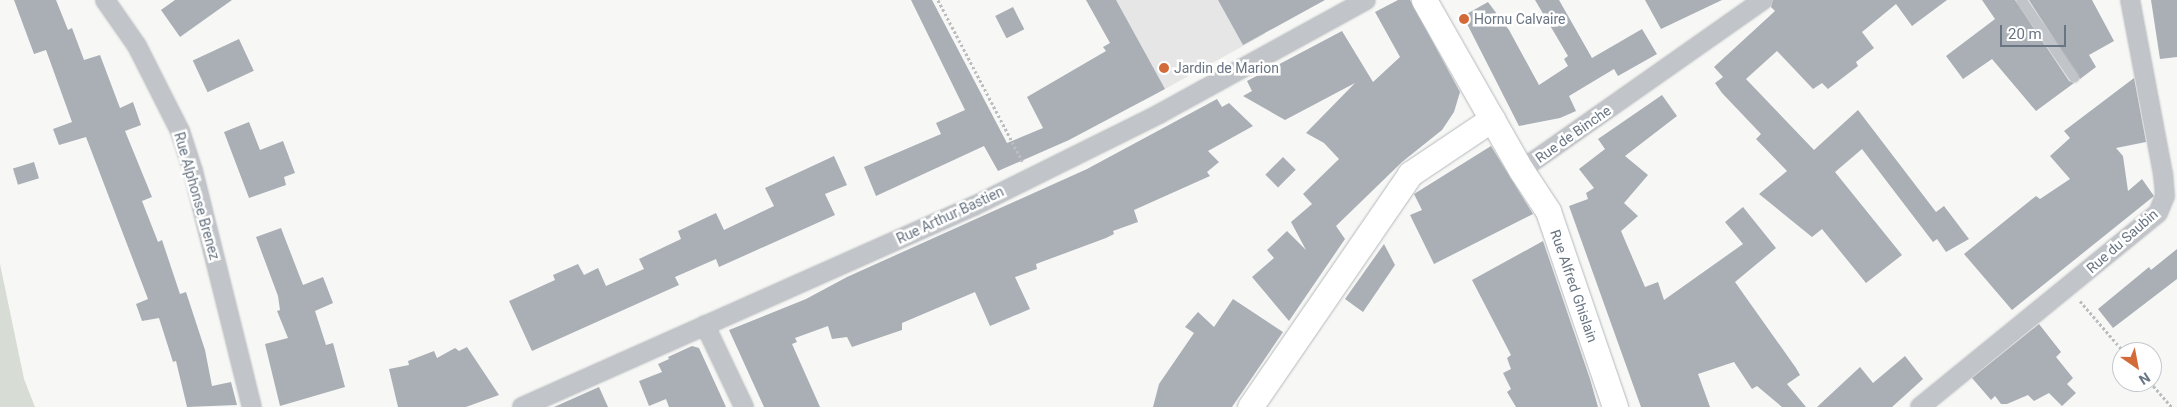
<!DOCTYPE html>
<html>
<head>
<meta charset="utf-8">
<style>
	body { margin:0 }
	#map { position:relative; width:2177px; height:407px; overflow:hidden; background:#f7f7f5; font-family:Roboto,sans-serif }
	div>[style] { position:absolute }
	.built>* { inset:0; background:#e5e6e5 }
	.green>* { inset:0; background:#d7dcd4 }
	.building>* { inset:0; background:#a9afb5; transform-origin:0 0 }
	.path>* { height:3px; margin-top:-1.5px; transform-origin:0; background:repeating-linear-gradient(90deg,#bbbdc0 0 2.5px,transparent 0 5px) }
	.roads { filter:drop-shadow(0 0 1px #b4b8bc) drop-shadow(0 0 1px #b4b8bc) }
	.lane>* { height:9px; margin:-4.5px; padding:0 4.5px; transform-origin:4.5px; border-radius:4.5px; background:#c1c4c8 }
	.street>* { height:18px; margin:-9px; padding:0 9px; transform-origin:9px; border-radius:9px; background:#c1c4c8 }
	.secondary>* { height:25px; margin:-12.5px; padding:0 12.5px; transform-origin:12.5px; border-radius:12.5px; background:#fff }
	.dots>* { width:14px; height:14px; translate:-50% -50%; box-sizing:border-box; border:2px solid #fff; border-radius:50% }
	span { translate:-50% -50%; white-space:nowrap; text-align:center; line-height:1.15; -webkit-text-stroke:5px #fff; paint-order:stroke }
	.poi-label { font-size:14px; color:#697583 }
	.left { translate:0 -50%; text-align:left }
	.street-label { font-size:14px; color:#697583 }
	.north { position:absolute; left:2112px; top:342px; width:50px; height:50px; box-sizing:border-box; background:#fff; border:1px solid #c3c8cd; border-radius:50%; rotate:147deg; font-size:14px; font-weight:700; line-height:20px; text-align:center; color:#697583 }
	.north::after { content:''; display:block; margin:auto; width:18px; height:22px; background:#d36b39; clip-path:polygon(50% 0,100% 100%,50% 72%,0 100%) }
	.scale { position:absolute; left:2000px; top:25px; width:66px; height:22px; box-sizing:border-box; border:2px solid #697583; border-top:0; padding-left:6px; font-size:15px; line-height:18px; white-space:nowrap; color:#697583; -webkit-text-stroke:4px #fff; paint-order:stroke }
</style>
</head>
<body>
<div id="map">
	<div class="built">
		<div style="clip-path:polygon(1087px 0,1247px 0,1265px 34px,1143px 101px)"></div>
	</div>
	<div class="green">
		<div style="clip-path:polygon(0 264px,24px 379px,35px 407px,0 407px)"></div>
	</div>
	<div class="building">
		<div style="clip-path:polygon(14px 0,56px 0,68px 30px,72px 28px,84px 60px,100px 55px,120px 108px,133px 102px,141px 125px,125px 131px,152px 197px,142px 201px,158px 242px,162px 240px,180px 294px,186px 292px,205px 350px,212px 386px,231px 382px,237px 405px,187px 407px,176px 361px,173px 362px,159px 318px,142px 321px,136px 304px,148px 299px,86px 137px,59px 145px,53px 129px,72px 122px,46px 50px,34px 54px)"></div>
		<div style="clip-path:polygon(175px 0,232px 0,180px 37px,161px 10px)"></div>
		<div style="clip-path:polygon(911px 0,932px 0,1007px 143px,1043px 128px,1027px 97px,1106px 51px,1103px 47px,1110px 43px,1086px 0,1116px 0,1165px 89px,1069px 140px,998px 171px,984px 146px,876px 196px,864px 167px,941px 134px,936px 123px,965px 110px)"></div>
		<div style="clip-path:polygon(1218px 0,1325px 0,1243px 45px)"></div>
		<div style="clip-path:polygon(1398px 0,1410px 0,1460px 92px,1454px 112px,1442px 130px,1402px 162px,1336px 226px,1345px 239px,1289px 321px,1252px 277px,1274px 258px,1267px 250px,1287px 231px,1306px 250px,1291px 222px,1312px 204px,1303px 194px,1339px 159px,1324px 143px,1306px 133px,1355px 83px,1285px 120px,1243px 96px,1252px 91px,1247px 81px,1342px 31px,1373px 82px,1400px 57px,1375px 12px)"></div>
		<div style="clip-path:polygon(1535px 0,1559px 0,1592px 58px,1642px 29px,1657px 54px,1618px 76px,1614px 69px,1569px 96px,1576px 111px,1560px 118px,1519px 126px,1463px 16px,1488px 2px,1509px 30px,1539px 85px,1568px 66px,1564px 59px,1568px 56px)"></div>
		<div style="clip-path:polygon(1645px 0,1722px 0,1661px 29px)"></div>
		<div style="clip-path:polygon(1773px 0,1947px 0,1912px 26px,1896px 4px,1862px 32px,1874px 48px,1856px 62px,1858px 66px,1828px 89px,1822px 83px,1813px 89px,1777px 51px,1746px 79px,1814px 150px,1858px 110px,1936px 212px,1944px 206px,1969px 239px,1946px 252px,1937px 239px,1933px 242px,1862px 149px,1835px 172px,1902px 255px,1866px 283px,1822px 229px,1812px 237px,1759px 194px,1787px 171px,1756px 139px,1761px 134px,1722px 93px,1715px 83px,1723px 77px,1714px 67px,1775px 11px,1771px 7px)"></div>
		<div style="clip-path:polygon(1982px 0,2015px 0,2069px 81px,2074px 83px,2036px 111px,1992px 59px,1963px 79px,1946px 56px,1995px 19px)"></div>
		<div style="clip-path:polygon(2029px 0,2092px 0,2114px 41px,2089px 55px,2096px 67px,2080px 79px)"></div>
		<div style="clip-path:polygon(2151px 0,2177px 0,2177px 57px,2160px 59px)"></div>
		<div style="left:1013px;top:7px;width:25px;height:20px;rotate:63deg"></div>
		<div style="left:239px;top:39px;width:35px;height:51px;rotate:65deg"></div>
		<div style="clip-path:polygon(2134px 78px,2146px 142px,2116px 148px,2123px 156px,2128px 191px,2142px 179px,2154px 196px,2012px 310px,1964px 254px,2036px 196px,2040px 199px,2070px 179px,2050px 156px,2070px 138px,2064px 131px)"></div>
		<div style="clip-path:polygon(1662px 95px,1677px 116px,1625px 156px,1648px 175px,1624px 203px,1638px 216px,1621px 231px,1645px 287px,1658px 282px,1664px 300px,1743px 244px,1725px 222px,1743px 207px,1776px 248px,1735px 282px,1796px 368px,1800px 375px,1787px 384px,1806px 407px,1782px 407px,1757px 386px,1752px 389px,1734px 362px,1698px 374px,1710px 407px,1641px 407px,1569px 206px,1588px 199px,1586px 193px,1594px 188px,1579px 169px,1605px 149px,1598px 139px)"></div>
		<div style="clip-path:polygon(1217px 99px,1222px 107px,1229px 103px,1253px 126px,1208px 151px,1219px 162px,1207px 172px,1210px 176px,1134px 210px,1138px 222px,1113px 231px,1114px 234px,1106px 238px,1036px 264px,1037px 269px,1015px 277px,1030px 309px,990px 326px,975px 292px,902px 323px,902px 330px,852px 347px,847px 337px,832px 339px,828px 326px,795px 338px,797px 342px,792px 344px,820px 407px,764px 407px,729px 330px,806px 299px,847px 277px,1087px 169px)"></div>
		<div style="clip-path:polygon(249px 122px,260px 150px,283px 141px,295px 173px,284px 177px,286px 185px,249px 198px,224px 132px)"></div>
		<div style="clip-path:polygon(1491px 146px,1533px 214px,1434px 264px,1410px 215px,1422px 210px,1414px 194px)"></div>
		<div style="clip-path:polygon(834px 156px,847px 185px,825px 194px,835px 215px,719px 267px,716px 259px,675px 277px,679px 285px,532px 351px,509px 301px,555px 280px,553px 275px,578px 264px,584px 275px,598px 268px,606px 286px,644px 269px,639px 259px,681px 239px,678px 231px,716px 213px,724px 230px,774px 206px,765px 188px)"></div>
		<div style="left:1283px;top:157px;width:18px;height:25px;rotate:45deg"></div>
		<div style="left:34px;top:162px;width:17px;height:22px;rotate:73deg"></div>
		<div style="clip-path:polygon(281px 228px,303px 285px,323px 277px,333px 303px,315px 311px,326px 345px,333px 343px,345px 387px,280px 406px,265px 344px,288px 338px,277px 311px,280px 310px,278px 296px,256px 237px)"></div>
		<div style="clip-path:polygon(1543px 241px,1590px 379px,1598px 407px,1516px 407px,1507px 392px,1511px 389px,1503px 373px,1511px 369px,1507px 358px,1511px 355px,1472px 280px)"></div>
		<div style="clip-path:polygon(1384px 244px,1395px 265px,1363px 312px,1345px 299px)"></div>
		<div style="clip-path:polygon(2177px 249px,2177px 279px,2113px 328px,2098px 309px,2149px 267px,2151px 270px)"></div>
		<div style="clip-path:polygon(1233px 299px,1283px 332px,1232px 407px,1153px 407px,1159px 384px,1194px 333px,1185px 327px,1198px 312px,1214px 327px)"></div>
		<div style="clip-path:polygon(2039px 324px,2061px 352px,2056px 357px,2073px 378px,2067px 384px,2076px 393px,2062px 406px,2049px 393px,2034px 401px,2028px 395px,2007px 404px,2001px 404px,1995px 396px,1991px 400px,1972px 378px)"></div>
		<div style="clip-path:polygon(692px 346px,699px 348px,726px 407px,669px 407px,666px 399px,649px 406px,639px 381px,662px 372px,658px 364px,669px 359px,668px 357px)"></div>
		<div style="clip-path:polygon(467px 347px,499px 395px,466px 407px,398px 407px,389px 369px,409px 365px,408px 361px,434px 351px,437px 358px,455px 348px,459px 351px)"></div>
		<div style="clip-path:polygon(1905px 356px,1923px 379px,1892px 407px,1817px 407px,1860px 367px,1873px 383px)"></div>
		<div style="clip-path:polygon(599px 387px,608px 407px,554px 407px)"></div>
	</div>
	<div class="path">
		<div style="left:938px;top:0;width:182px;rotate:62.4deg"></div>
		<div style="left:2080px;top:301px;width:67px;rotate:49.2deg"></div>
		<div style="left:2150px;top:382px;width:33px;rotate:49deg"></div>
	</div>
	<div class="roads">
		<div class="lane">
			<div style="left:2021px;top:0;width:93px;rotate:55.5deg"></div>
		</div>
		<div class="street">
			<div style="left:105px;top:0;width:56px;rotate:55.2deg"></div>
			<div style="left:137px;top:46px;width:95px;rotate:63.2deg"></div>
			<div style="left:180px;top:131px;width:42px;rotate:72deg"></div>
			<div style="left:193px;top:171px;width:243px;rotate:76deg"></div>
			<div style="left:1521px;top:170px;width:296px;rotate:-35.1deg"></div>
			<div style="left:705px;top:325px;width:91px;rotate:64.6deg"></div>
			<div style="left:522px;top:407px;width:495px;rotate:-24deg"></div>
			<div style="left:974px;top:206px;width:207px;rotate:-26.4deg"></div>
			<div style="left:1159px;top:114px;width:236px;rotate:-28.8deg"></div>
			<div style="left:1920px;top:407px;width:307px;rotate:-39.2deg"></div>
			<div style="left:2158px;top:213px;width:18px;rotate:-68deg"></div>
			<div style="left:2165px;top:196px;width:22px;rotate:-95deg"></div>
			<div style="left:2163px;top:174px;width:177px;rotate:-100.7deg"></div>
		</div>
		<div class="secondary">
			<div style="left:1424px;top:0;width:196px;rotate:60.3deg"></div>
			<div style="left:1521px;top:170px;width:49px;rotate:56.6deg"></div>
			<div style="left:1548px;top:211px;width:207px;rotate:71.1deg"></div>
			<div style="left:1250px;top:407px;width:283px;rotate:-55.5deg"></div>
			<div style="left:1410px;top:174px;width:99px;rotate:-33.9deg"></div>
		</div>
	</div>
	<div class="dots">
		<div style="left:1464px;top:19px;background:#d36b39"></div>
		<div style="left:1164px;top:68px;background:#d36b39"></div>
	</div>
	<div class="poi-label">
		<span class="left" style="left:1474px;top:19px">Hornu Calvaire</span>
		<span class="left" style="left:1174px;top:68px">Jardin de Marion</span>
	</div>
	<div class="street-label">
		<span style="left:1573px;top:134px;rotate:-35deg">Rue de Binche</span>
		<span style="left:197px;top:196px;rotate:74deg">Rue Alphonse Brenez</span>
		<span style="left:950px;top:215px;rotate:-25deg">Rue Arthur Bastien</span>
		<span style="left:2122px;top:241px;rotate:-41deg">Rue du Saubin</span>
		<span style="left:1574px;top:286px;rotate:71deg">Rue Alfred Ghislain</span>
	</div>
	<div class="north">N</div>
	<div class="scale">20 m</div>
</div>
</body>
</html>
